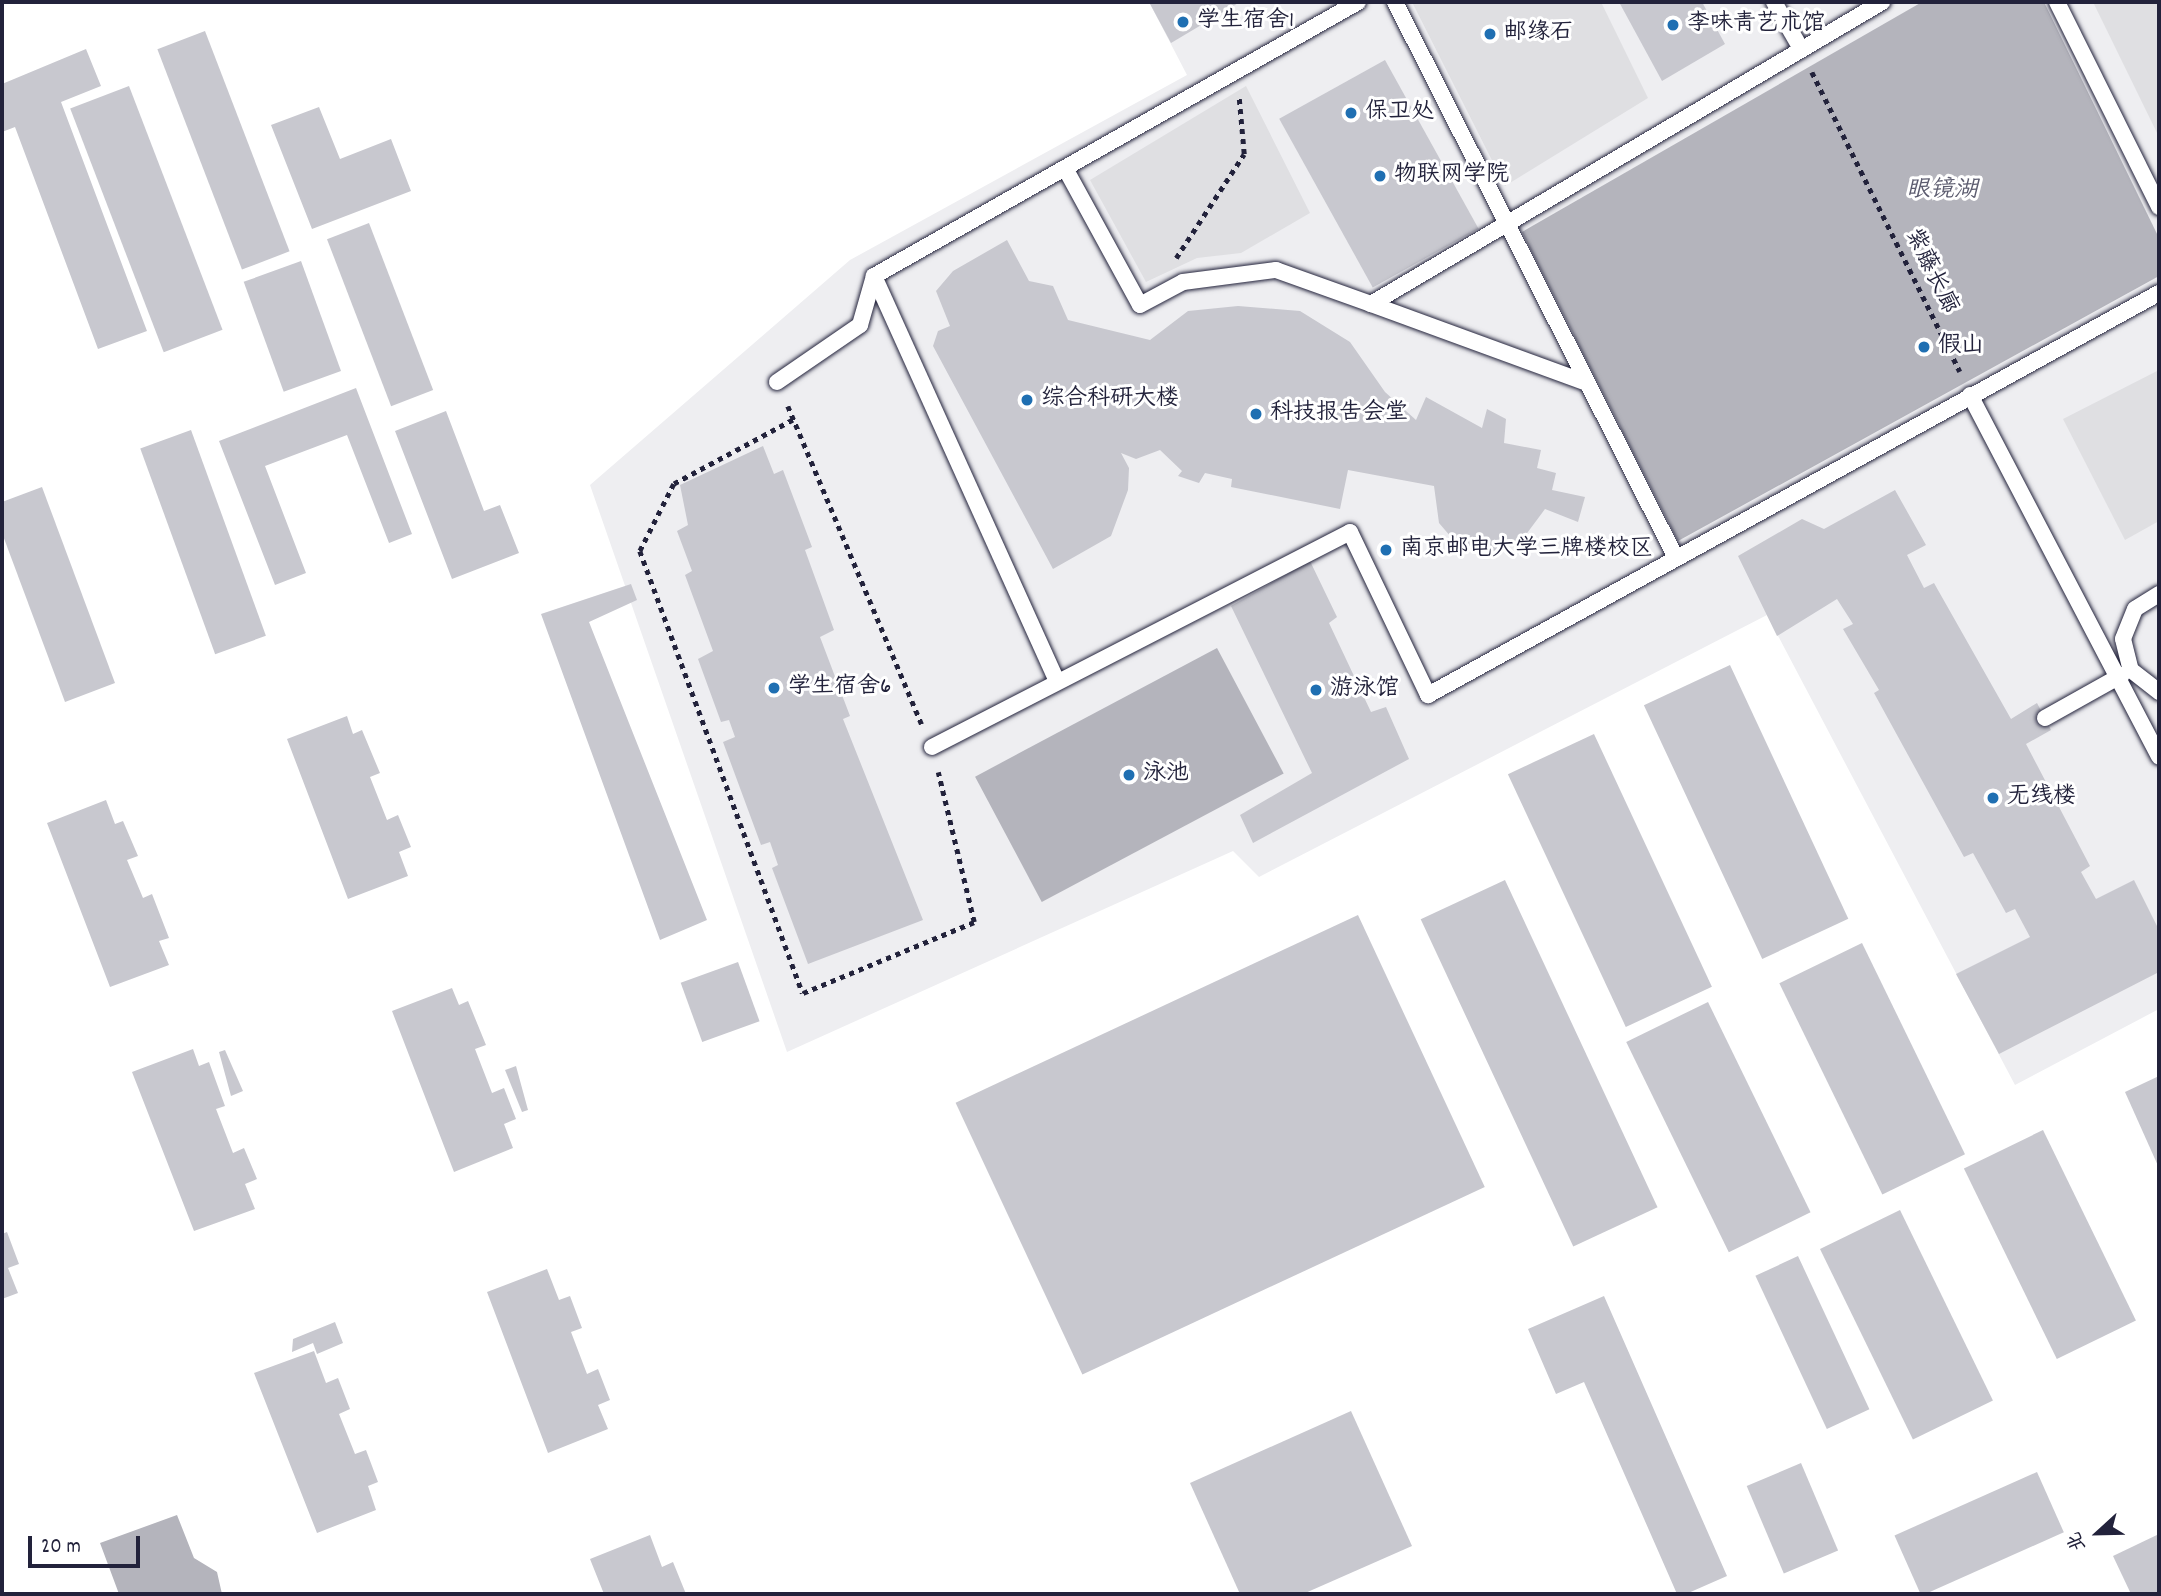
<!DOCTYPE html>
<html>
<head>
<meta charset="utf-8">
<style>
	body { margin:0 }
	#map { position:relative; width:2161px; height:1596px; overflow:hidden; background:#fff; font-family:Dekko,"LXGW WenKai TC",sans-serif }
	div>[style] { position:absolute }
	.built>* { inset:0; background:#eeeef1 }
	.green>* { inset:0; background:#dfdfe2 }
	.water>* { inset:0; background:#b4b4bc; transform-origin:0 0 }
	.building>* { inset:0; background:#c8c8cf; transform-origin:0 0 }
	.path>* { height:4.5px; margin-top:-2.25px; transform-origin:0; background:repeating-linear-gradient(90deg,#22223b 0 5px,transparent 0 10px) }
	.roads { filter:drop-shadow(0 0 2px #22223b) drop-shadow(0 0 2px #22223b) }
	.lane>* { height:16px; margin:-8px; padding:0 8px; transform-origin:8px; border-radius:8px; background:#fff }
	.dots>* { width:19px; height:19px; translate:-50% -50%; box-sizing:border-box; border:4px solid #fff; border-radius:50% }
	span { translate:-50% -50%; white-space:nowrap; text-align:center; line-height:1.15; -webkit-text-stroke:6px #fff; paint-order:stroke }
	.poi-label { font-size:23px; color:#22223b }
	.left { translate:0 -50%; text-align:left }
	.street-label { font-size:23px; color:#22223b }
	.water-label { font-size:24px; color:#5c5c6f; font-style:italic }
	.frame { position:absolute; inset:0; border:4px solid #22223b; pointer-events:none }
	.north { position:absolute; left:2063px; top:1498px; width:70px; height:70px; -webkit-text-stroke:5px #fff; paint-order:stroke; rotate:248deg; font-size:19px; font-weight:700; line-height:28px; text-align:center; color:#22223b }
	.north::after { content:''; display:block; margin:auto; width:24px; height:32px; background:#22223b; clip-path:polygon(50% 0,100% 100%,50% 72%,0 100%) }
	.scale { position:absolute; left:28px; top:1536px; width:112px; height:32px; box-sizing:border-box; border:4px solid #22223b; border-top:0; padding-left:9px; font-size:21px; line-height:24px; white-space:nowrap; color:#22223b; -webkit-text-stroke:5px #fff; paint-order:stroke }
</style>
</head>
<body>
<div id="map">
	<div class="built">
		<div style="clip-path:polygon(1149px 2px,2159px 2px,2159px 1009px,2015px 1085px,1767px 615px,1259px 877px,1233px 851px,787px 1052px,590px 485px,850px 260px,1187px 75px)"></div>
	</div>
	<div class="green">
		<div style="clip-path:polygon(1412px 2px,1601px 2px,1648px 98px,1505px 186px)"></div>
		<div style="clip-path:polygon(2093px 2px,2159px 2px,2159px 137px)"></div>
		<div style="clip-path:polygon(1246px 86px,1310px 213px,1241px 253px,1197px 258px,1146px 282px,1090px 180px)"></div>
		<div style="clip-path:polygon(2159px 370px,2159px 521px,2125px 540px,2063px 419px)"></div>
	</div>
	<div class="water">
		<div style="clip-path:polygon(1922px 2px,2044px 2px,2159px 238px,2159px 276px,1678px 541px,1522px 232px)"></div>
		<div style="left:1217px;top:648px;width:142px;height:274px;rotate:62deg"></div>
		<div style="clip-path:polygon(177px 1515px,194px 1558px,217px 1572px,222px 1594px,119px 1594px,100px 1543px)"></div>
	</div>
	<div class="building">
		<div style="clip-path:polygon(1149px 2px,1240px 2px,1171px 43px)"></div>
		<div style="clip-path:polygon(1619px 2px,1702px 2px,1725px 44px,1662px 81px)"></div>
		<div style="left:205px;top:31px;width:236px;height:51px;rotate:69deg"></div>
		<div style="clip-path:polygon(86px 49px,101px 86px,61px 102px,147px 331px,98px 349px,15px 127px,2px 132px,2px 84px)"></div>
		<div style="left:1385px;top:60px;width:193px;height:121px;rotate:61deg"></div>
		<div style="left:129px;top:86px;width:261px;height:63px;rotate:69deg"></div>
		<div style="clip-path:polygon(319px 107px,340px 159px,391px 139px,411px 191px,312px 229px,271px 125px)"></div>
		<div style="left:369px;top:223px;width:179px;height:45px;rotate:69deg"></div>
		<div style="clip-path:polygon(1007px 240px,1029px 281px,1053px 286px,1068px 320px,1150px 340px,1188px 311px,1238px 306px,1300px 311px,1350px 342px,1385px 392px,1416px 420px,1426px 397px,1482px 428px,1487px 409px,1506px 419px,1504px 443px,1541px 450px,1537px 468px,1556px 473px,1552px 490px,1585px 497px,1578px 522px,1545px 509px,1519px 544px,1485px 554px,1451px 537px,1439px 523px,1434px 486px,1348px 470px,1340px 509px,1231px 487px,1232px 479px,1205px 473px,1199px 483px,1178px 476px,1182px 471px,1160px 450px,1136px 459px,1121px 453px,1129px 468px,1128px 490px,1111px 536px,1053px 569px,933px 346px,938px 331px,950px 326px,936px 291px,953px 271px)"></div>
		<div style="left:301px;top:261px;width:117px;height:61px;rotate:70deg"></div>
		<div style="clip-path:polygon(356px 388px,412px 534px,389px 543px,347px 435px,265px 466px,306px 573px,275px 585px,219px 441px)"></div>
		<div style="clip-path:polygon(446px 411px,484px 511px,500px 505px,519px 553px,452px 579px,395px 431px)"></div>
		<div style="left:191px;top:430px;width:219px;height:54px;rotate:70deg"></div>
		<div style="clip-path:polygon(763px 446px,774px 474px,783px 470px,812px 547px,805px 550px,834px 630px,820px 637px,850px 716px,843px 719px,923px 920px,808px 964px,772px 868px,778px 865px,770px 842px,761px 845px,723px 742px,735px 737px,729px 720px,721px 722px,698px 659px,713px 651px,685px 575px,692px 571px,677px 531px,688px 525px,680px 485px)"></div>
		<div style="clip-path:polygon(42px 487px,115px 683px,65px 702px,2px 533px,2px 502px)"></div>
		<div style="clip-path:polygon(1895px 490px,1926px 545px,1907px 555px,1924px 588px,1934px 583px,2011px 719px,2037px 703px,2051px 730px,2026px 744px,2090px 866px,2081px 872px,2096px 899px,2134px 880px,2159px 930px,2159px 972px,1999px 1054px,1956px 974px,2030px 937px,2015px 909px,2006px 913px,1973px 853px,1964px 857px,1874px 693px,1879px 690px,1843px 629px,1853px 624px,1837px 599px,1777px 636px,1738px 556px,1802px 519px,1824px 529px)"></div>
		<div style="clip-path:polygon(1310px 561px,1337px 617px,1329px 623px,1371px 712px,1386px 707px,1409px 759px,1253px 843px,1240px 815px,1312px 773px,1231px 606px)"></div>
		<div style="clip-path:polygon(631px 584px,637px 600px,589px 622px,707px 920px,660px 940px,541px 614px)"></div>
		<div style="left:1730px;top:665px;width:280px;height:95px;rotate:65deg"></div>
		<div style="clip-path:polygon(347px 716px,353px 734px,362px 730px,380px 773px,370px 777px,387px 820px,398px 815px,411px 847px,399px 852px,408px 876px,348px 899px,287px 739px)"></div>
		<div style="left:1594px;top:734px;width:279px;height:95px;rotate:65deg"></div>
		<div style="clip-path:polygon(106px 800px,115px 824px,123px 821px,138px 856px,127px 860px,143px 898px,152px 894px,169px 938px,159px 941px,169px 965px,110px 987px,47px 823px)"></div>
		<div style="left:1505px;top:880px;width:361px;height:93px;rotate:65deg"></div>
		<div style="left:1358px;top:915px;width:300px;height:444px;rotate:65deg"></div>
		<div style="left:1862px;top:943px;width:235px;height:92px;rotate:64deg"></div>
		<div style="left:738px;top:962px;width:63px;height:61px;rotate:70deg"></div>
		<div style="clip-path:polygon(452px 988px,459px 1005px,468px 1001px,486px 1045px,475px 1049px,492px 1093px,504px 1088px,516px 1119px,504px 1124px,513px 1148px,454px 1172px,392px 1011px)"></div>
		<div style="left:1708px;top:1002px;width:234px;height:91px;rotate:64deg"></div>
		<div style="clip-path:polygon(193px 1049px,199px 1066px,209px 1062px,225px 1106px,216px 1109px,233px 1153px,244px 1148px,257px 1179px,245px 1184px,255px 1209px,194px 1231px,132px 1072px)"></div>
		<div style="clip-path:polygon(225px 1050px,243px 1091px,231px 1096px,219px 1052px)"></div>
		<div style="clip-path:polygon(516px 1066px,528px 1110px,522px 1112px,505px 1070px)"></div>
		<div style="clip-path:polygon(2159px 1076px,2159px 1168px,2125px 1092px)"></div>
		<div style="left:2043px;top:1130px;width:212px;height:88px;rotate:64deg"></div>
		<div style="left:1900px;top:1210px;width:212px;height:89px;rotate:64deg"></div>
		<div style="clip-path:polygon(7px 1232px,19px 1264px,8px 1268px,18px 1293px,2px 1299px,2px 1234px)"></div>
		<div style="left:1798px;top:1256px;width:169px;height:47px;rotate:65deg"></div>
		<div style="clip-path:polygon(547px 1269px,559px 1300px,570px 1296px,582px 1328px,571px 1332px,587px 1374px,598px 1369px,610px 1400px,598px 1405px,608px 1429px,548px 1453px,487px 1292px)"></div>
		<div style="clip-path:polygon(1604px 1296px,1727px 1576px,1686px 1594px,1677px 1594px,1584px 1382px,1556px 1394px,1528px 1329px)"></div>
		<div style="clip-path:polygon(335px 1322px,343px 1343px,317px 1354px,313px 1343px,292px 1352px,293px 1339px)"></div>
		<div style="clip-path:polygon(314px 1351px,326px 1383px,338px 1378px,350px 1409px,339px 1414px,355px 1454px,366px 1450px,378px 1482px,368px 1486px,376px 1510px,317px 1533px,254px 1373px)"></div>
		<div style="clip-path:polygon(1351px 1411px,1412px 1546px,1303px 1594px,1240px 1594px,1190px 1483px)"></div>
		<div style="left:1801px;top:1463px;width:95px;height:59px;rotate:67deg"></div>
		<div style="left:2037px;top:1472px;width:66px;height:156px;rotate:66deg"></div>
		<div style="clip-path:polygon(2159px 1534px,2159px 1594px,2131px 1594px,2113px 1556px)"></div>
		<div style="clip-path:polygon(650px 1535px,662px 1567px,673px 1562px,686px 1594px,604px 1594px,590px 1559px)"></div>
	</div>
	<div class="path">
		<div style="left:1812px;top:72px;width:334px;rotate:63.7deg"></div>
		<div style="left:1176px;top:258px;width:124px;rotate:-56.8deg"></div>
		<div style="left:1244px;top:154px;width:56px;rotate:-95.1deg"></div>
		<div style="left:788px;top:406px;width:345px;rotate:67.2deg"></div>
		<div style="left:793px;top:420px;width:135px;rotate:151.7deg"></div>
		<div style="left:674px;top:484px;width:75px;rotate:116.9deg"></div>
		<div style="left:640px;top:551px;width:471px;rotate:69.8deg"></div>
		<div style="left:803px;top:993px;width:185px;rotate:-22.5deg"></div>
		<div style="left:974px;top:922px;width:154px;rotate:-103.5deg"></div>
	</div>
	<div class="roads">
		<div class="lane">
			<div style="left:1395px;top:2px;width:623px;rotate:63.19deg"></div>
			<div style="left:1774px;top:2px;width:52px;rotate:60deg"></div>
			<div style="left:2057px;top:2px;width:229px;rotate:63.5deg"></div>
			<div style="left:1065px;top:168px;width:156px;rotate:61.3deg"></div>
			<div style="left:1140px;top:305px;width:49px;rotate:-28.1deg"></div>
			<div style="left:1183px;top:282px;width:94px;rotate:-7.4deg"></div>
			<div style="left:1276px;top:270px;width:101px;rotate:19.7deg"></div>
			<div style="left:1371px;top:304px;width:594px;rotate:-30.58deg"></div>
			<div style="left:874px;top:276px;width:445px;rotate:65.7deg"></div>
			<div style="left:1371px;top:304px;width:230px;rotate:20.1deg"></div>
			<div style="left:777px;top:382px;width:101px;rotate:-34.5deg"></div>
			<div style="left:860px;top:325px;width:51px;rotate:-74.1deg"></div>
			<div style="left:874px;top:276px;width:556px;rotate:-29.51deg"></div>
			<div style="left:1970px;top:395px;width:408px;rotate:62.4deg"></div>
			<div style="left:2159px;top:594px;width:28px;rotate:148deg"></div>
			<div style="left:2135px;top:609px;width:32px;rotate:112deg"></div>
			<div style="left:2123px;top:639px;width:32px;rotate:76deg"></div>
			<div style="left:2131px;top:670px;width:36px;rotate:38deg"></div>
			<div style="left:2045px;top:718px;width:88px;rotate:-29.2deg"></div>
			<div style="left:932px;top:747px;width:470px;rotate:-27.2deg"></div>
			<div style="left:1350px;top:532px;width:181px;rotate:64.4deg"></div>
			<div style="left:1428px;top:695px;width:834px;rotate:-28.81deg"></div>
		</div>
	</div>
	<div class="dots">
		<div style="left:1183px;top:22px;background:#1f6fb2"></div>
		<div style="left:1673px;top:25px;background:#1f6fb2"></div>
		<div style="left:1490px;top:34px;background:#1f6fb2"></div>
		<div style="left:1351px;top:113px;background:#1f6fb2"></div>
		<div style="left:1380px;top:176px;background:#1f6fb2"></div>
		<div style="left:1924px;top:347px;background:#1f6fb2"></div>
		<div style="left:1027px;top:400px;background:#1f6fb2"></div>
		<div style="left:1256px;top:414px;background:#1f6fb2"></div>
		<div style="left:1386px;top:550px;background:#1f6fb2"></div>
		<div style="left:774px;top:688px;background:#1f6fb2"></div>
		<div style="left:1316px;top:690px;background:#1f6fb2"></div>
		<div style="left:1129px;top:775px;background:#1f6fb2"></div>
		<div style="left:1993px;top:798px;background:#1f6fb2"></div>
	</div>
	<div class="poi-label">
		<span class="left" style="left:1197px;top:22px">学生宿舍1</span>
		<span class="left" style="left:1687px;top:25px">李味青艺术馆</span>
		<span class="left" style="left:1504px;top:34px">邮缘石</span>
		<span class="left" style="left:1365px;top:113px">保卫处</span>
		<span class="left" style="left:1394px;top:176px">物联网学院</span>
		<span class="left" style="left:1938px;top:347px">假山</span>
		<span class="left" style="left:1041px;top:400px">综合科研大楼</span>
		<span class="left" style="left:1270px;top:414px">科技报告会堂</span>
		<span class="left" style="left:1400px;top:550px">南京邮电大学三牌楼校区</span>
		<span class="left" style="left:788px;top:688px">学生宿舍6</span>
		<span class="left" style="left:1330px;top:690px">游泳馆</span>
		<span class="left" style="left:1143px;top:775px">泳池</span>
		<span class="left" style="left:2007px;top:798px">无线楼</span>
	</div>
	<div class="street-label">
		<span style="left:1930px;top:272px;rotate:64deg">紫藤长廊</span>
	</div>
	<div class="water-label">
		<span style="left:1942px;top:192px">眼镜湖</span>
	</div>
	<div class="frame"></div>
	<div class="north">北</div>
	<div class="scale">20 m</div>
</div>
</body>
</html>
